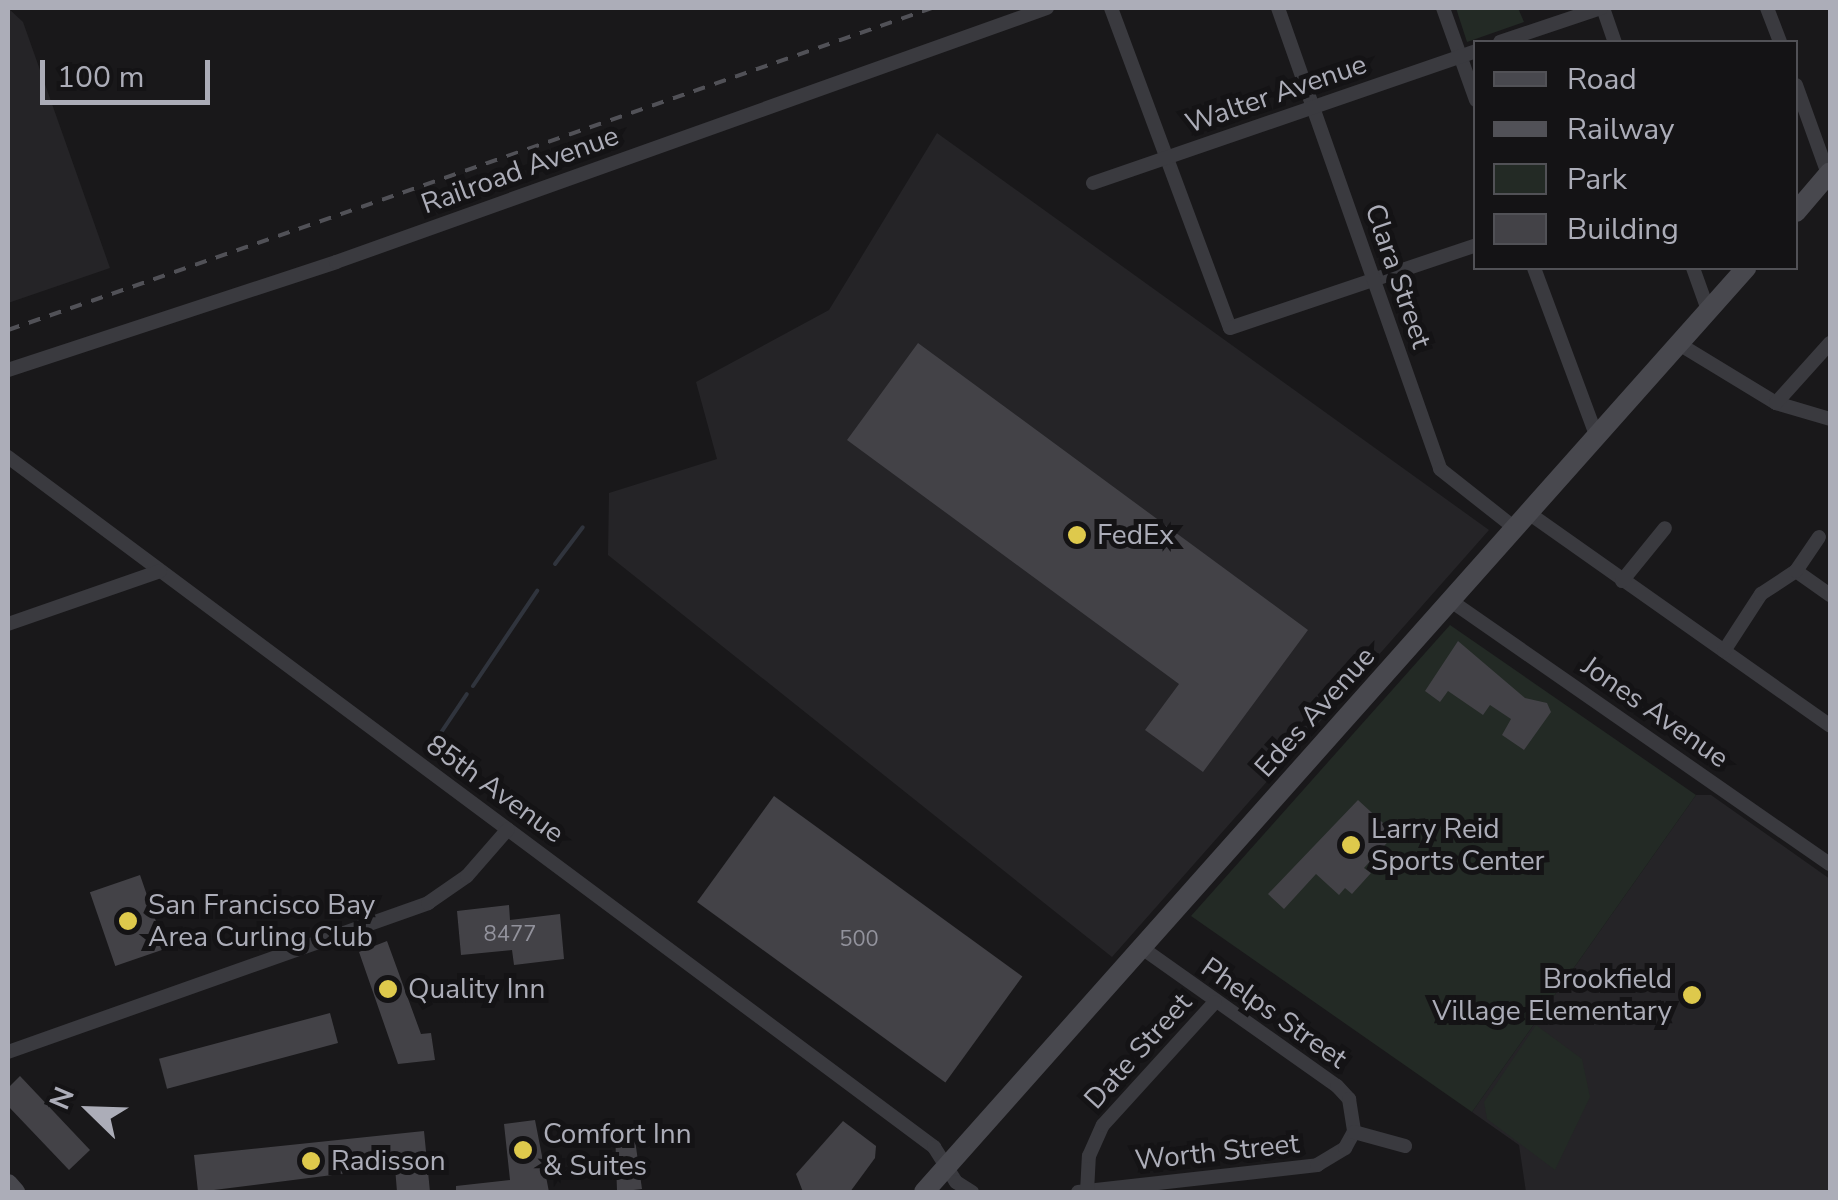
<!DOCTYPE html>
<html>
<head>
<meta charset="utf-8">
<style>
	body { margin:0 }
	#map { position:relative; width:1838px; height:1200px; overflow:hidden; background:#19181a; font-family:"Nunito Sans",sans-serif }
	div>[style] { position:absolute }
	.built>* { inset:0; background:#252427 }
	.green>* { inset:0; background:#232a25 }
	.stream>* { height:4px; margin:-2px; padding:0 2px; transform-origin:2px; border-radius:2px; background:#30343d }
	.building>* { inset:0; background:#434247; transform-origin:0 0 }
	.street>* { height:14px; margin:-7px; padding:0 7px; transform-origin:7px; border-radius:7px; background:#3a3a3f }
	.secondary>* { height:20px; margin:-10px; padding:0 10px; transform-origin:10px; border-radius:10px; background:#48484e }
	.rail>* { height:4px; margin-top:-2px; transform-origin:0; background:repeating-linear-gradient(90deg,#515157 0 12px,transparent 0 22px) }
	.dots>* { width:28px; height:28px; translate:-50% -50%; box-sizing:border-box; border:5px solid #141315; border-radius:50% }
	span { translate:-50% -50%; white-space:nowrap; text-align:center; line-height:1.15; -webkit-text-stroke:10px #141315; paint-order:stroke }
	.number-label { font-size:22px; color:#92929c }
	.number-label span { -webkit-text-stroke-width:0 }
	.street-label { font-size:28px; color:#acadb8 }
	.poi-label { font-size:28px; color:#acadb8 }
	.left { translate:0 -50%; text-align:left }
	.right { translate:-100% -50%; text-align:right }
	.frame { position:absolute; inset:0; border:10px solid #acadb8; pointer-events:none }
	.legend { position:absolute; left:1473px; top:40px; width:325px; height:230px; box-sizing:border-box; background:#141315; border:2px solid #515156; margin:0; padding:12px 18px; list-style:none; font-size:30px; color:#acadb8 }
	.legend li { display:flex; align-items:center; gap:20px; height:50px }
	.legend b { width:50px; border:2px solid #515156 }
	.north { position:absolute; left:40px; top:1060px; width:100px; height:100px; -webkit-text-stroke:8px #141315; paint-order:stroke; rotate:293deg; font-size:28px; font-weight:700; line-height:40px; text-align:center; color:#acadb8 }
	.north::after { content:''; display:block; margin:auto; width:35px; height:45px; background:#acadb8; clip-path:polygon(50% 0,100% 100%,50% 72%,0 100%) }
	.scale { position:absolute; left:40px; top:60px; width:170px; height:45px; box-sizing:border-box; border:5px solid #acadb8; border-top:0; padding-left:12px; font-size:30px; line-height:35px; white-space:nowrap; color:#acadb8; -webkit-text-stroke:8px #141315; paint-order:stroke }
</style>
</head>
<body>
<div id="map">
	<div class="built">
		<div style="clip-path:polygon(8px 8px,23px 22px,110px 268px,8px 303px)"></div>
		<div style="clip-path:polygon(937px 133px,1489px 530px,1112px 957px,608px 555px,609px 493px,717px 459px,696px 382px,829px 310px)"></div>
		<div style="clip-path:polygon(1696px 795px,1711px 795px,1830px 879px,1830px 1191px,1526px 1192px,1519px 1145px,1472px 1112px)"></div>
	</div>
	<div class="green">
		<div style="clip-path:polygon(1456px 8px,1518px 8px,1524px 22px,1467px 42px)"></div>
		<div style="clip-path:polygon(1450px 625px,1696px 795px,1472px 1112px,1191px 916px)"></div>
		<div style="clip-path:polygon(1536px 1025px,1582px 1059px,1590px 1097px,1555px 1170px,1487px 1119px,1484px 1102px)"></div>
	</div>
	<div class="stream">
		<div style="left:555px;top:564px;width:46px;rotate:-52.9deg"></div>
		<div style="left:473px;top:686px;width:115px;rotate:-56deg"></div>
		<div style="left:430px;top:749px;width:66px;rotate:-56.1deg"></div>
	</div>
	<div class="building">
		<div style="clip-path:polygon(918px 343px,1308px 630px,1203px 772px,1145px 730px,1179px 684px,847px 440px)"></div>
		<div style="clip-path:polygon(1458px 641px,1525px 698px,1547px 703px,1551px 712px,1524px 750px,1502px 735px,1511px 719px,1490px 705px,1483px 715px,1448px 691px,1440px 702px,1425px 691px)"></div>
		<div style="left:774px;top:796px;width:307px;height:131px;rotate:36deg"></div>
		<div style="clip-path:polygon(1358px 800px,1395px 834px,1364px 868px,1371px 873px,1352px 894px,1345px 888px,1339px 895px,1316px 874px,1284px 909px,1268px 894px)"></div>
		<div style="left:140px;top:875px;width:78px;height:53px;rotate:71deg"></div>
		<div style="clip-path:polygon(509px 905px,510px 920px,560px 914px,564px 959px,514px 965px,512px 950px,461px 955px,457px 911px)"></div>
		<div style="clip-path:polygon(387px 941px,421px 1034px,431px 1033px,435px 1060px,398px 1064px,359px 952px)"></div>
		<div style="left:330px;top:1013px;width:31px;height:177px;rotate:75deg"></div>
		<div style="clip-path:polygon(20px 1076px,90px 1150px,69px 1170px,8px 1106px,8px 1088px)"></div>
		<div style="clip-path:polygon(535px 1120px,549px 1192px,456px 1192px,456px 1186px,510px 1180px,504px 1124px)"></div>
		<div style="clip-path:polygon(843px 1121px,876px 1146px,875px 1158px,850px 1192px,803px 1192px,796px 1174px)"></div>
		<div style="clip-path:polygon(633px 1126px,642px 1189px,617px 1192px,615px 1128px)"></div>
		<div style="clip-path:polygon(424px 1131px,430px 1192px,397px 1192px,395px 1167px,198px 1192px,194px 1155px)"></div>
	</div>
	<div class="street">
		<div style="left:1111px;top:8px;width:341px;rotate:69.6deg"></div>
		<div style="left:1230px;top:328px;width:260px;rotate:-18.6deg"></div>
		<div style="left:1278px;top:8px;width:489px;rotate:70.6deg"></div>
		<div style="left:1440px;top:469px;width:97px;rotate:38.3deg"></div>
		<div style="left:1443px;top:8px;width:98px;rotate:70.3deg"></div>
		<div style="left:1603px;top:8px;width:36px;rotate:71deg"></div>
		<div style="left:1767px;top:8px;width:36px;rotate:69deg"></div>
		<div style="left:1500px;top:42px;width:107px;rotate:-18.6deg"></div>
		<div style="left:1796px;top:85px;width:95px;rotate:70.2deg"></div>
		<div style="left:1093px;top:183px;width:405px;rotate:-19deg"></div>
		<div style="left:1534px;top:268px;width:180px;rotate:69.6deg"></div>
		<div style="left:1693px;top:268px;width:45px;rotate:70.3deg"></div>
		<div style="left:1679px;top:344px;width:114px;rotate:31.3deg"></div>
		<div style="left:1776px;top:403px;width:56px;rotate:16.5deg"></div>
		<div style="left:8px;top:370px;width:345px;rotate:-18.2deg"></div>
		<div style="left:336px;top:262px;width:755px;rotate:-19.66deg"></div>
		<div style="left:1776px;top:403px;width:81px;rotate:-48deg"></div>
		<div style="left:8px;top:457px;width:1155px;rotate:36.69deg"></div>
		<div style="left:934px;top:1147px;width:41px;rotate:57.8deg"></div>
		<div style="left:956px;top:1182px;width:19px;rotate:32deg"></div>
		<div style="left:1530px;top:514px;width:367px;rotate:35.2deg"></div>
		<div style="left:1796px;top:571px;width:42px;rotate:35.2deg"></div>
		<div style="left:1622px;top:581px;width:68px;rotate:-50.9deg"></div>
		<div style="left:1451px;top:601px;width:461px;rotate:34.8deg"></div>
		<div style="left:8px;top:624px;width:161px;rotate:-19.2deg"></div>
		<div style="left:1724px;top:651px;width:68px;rotate:-57deg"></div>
		<div style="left:1761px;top:594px;width:42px;rotate:-33.3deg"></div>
		<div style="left:1796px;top:571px;width:41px;rotate:-55.9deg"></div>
		<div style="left:1142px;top:948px;width:239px;rotate:35.3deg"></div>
		<div style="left:1337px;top:1086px;width:18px;rotate:47deg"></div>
		<div style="left:1349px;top:1099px;width:33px;rotate:81deg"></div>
		<div style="left:8px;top:1052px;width:446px;rotate:-19.5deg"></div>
		<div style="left:428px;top:903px;width:47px;rotate:-34.7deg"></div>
		<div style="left:467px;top:876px;width:62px;rotate:-48.9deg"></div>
		<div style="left:1078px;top:1192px;width:241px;rotate:-6.4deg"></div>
		<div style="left:1317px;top:1165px;width:33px;rotate:-31deg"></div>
		<div style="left:1345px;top:1148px;width:18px;rotate:-61deg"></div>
		<div style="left:1354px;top:1132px;width:53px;rotate:15.4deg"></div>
		<div style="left:1087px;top:1192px;width:36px;rotate:-87deg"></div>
		<div style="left:1089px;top:1156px;width:34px;rotate:-66deg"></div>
		<div style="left:1103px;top:1125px;width:166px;rotate:-47.7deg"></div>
	</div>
	<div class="secondary">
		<div style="left:1796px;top:212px;width:52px;rotate:-49.6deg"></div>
		<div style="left:8px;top:1184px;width:11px;rotate:49deg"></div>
		<div style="left:924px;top:1192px;width:1237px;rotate:-48.34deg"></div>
	</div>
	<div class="rail">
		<div style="left:8px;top:330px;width:978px;rotate:-19.21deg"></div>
	</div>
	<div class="dots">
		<div style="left:1077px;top:535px;background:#dec94c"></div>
		<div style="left:1351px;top:845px;background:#dec94c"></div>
		<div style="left:128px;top:921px;background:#dec94c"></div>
		<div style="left:388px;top:989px;background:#dec94c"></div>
		<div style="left:1692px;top:995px;background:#dec94c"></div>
		<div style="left:523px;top:1150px;background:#dec94c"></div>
		<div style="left:311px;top:1161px;background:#dec94c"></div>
	</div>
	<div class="number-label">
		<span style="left:510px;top:935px">8477</span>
		<span style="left:859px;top:940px">500</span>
	</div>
	<div class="street-label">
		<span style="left:1276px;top:94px;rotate:-19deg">Walter Avenue</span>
		<span style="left:520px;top:170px;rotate:-20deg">Railroad Avenue</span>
		<span style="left:1398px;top:276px;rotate:71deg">Clara Street</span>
		<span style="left:1315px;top:712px;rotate:-48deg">Edes Avenue</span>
		<span style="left:1655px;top:712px;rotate:35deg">Jones Avenue</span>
		<span style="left:495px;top:789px;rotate:36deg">85th Avenue</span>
		<span style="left:1274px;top:1013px;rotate:35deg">Phelps Street</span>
		<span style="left:1138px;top:1051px;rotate:-48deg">Date Street</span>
		<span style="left:1217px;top:1152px;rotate:-6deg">Worth Street</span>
	</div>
	<div class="poi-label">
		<span class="left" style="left:1097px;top:535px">FedEx</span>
		<span class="left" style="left:1371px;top:845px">Larry Reid<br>Sports Center</span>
		<span class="left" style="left:148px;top:921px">San Francisco Bay<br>Area Curling Club</span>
		<span class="right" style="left:1672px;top:995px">Brookfield<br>Village Elementary</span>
		<span class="left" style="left:408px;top:989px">Quality Inn</span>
		<span class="left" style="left:543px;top:1150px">Comfort Inn<br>&amp; Suites</span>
		<span class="left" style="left:331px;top:1161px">Radisson</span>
	</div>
	<div class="frame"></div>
	<ul class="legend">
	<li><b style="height:12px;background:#48484e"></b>Road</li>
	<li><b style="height:12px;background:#515157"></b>Railway</li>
	<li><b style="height:28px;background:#232a25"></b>Park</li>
	<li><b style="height:28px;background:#434247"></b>Building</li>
	</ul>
	<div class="north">N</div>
	<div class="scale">100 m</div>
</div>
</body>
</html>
